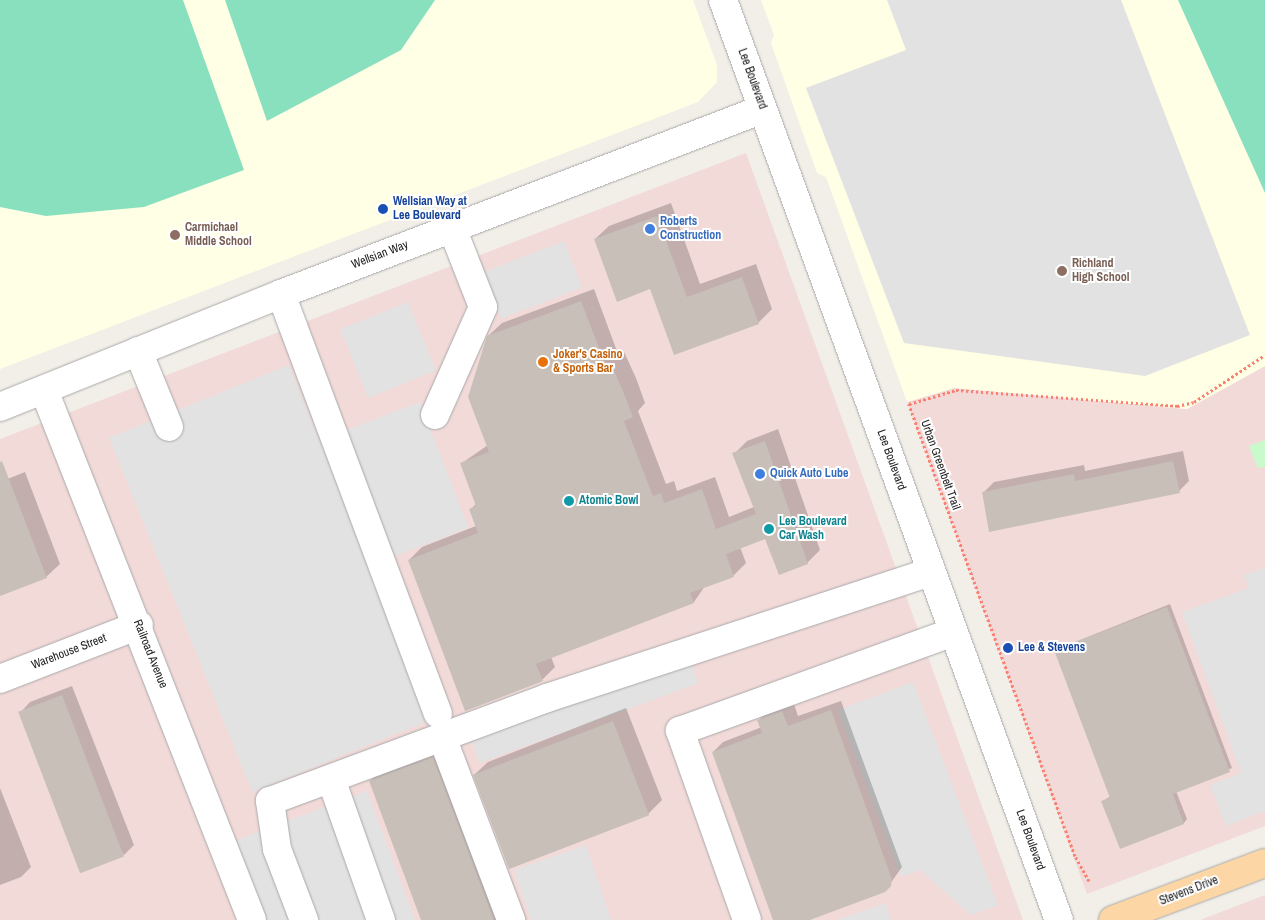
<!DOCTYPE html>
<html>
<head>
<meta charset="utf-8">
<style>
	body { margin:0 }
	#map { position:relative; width:1265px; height:920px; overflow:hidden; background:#f2efe9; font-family:"Archivo Narrow",sans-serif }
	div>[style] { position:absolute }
	.commercial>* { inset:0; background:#f2dad9 }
	.education>* { inset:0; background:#ffffe5 }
	.park>* { inset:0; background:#c8facc }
	.pitch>* { inset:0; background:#88e0be }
	.parking>* { inset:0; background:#e2e2e2; transform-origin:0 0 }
	.shadow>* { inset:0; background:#0003 }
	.building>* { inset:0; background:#c7bfb8; transform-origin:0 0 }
	.path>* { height:3px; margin-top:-1.5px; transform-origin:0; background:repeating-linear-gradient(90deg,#fa8072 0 2.5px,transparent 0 5px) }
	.roads { filter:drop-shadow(0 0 1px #a9a9a9) drop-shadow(0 0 1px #a9a9a9) }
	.minor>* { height:28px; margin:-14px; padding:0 14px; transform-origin:14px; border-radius:14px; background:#fff }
	.major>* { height:28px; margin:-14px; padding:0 14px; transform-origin:14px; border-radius:14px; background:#fcd6a4 }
	.dots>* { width:14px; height:14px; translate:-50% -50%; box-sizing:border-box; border:2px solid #fff; border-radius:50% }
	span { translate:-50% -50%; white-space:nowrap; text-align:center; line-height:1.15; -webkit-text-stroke:4px #fff; paint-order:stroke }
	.street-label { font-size:12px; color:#222 }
	.transit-label { font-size:12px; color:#164399; font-weight:700 }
	.left { translate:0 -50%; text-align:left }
	.shop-label { font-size:12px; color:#366cbe; font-weight:700 }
	.education-label { font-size:12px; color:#785e54; font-weight:700 }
	.food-label { font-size:12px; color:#c56008; font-weight:700 }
	.culture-label { font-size:12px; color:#0d838f; font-weight:700 }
</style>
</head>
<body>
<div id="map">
	<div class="commercial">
		<div style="clip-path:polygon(746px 153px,1023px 920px,0 920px,0 439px)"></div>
		<div style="clip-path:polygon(1265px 366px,1265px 440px,1250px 446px,1258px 467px,1265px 467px,1265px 826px,1087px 894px,907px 402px,954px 388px,1187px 409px)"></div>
		<div style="clip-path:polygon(1265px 895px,1265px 920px,1200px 920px)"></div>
	</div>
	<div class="education">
		<div style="clip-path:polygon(0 0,693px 0,717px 65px,717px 82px,698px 102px,0 369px)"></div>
		<div style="clip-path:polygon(761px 0,1265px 0,1265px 366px,1187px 409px,954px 388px,907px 402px,826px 177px,817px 173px,771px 43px,774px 35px)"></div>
	</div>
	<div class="park">
		<div style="clip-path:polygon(1265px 440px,1265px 467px,1258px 468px,1249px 446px)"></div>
	</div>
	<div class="pitch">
		<div style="clip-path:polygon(0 0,183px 0,244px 170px,144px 207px,46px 216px,0 207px)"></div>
		<div style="clip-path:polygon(225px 0,435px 0,401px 50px,267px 121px)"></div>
		<div style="clip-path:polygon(1178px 0,1265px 0,1265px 193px)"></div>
	</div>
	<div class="parking">
		<div style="clip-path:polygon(887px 0,1121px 0,1250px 335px,1145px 376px,904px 343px,806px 88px,906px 50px)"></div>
		<div style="left:564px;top:241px;width:50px;height:87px;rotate:69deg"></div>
		<div style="left:408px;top:302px;width:74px;height:73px;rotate:68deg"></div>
		<div style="left:289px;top:365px;width:382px;height:194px;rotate:68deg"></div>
		<div style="left:420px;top:402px;width:135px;height:79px;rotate:69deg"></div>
		<div style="clip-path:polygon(1265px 568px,1265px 811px,1226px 826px,1210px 785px,1241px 773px,1182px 612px,1249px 588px,1244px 575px)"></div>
		<div style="left:683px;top:641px;width:45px;height:233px;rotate:70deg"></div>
		<div style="clip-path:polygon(913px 682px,998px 905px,971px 915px,920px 870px,901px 877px,838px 710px)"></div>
		<div style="clip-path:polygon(367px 791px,415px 920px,267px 920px,237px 840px)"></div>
		<div style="clip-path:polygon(586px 845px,611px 920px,531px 920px,514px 870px)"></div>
		<div style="clip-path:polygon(885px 903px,891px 920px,837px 920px)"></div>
	</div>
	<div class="shadow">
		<div style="clip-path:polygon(671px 203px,700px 284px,756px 264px,772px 309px,758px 323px,651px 288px,595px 239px,609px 226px)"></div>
		<div style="clip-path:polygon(594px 289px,618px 354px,624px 352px,636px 378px,645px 403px,638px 411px,666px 484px,674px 481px,677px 491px,715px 477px,729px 517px,754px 507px,734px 454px,747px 441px,778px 429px,820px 550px,807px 563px,766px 537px,740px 547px,746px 563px,733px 576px,705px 586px,694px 602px,551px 657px,555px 667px,542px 680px,409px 560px,422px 547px,476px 526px,470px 510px,477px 503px,462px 463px,488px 445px,488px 336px,502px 323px)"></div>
		<div style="clip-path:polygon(1183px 451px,1189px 481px,1179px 491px,983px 493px,994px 482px,1084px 465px,1085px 471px)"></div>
		<div style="clip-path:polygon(25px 472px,60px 564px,46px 577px,0 595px,0 482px)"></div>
		<div style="clip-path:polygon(1170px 604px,1232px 768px,1176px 791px,1187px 819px,1184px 823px,1120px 847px,1103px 801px,1111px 796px,1055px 650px)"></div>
		<div style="clip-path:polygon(72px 686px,134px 845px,124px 855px,20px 713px,30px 702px)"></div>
		<div style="clip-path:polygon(793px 701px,798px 716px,841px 701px,902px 867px,885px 891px,806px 920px,774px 920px,713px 752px,723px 742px,762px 727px,759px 720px,769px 709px)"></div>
		<div style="clip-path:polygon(626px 708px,662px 800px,648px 814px,474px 775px,488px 762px)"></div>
		<div style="clip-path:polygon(447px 744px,514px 920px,422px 920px,370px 781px,384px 768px)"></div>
		<div style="clip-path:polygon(0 788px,31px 867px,21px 877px,0 885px)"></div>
	</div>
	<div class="building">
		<div style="clip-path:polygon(657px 216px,687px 297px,742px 277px,759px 324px,674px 355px,650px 289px,617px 302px,594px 239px)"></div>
		<div style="clip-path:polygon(581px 301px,606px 366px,611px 364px,623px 391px,633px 417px,624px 421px,653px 496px,661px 493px,664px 503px,702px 489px,716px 529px,756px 514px,732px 453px,765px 441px,808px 564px,779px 575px,765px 539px,726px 554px,734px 577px,690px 593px,694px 603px,536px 664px,543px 681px,465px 711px,408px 560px,478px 533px,469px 509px,476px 506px,460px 463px,489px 452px,468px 397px,487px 336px)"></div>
		<div style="clip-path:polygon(2px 461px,47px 578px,0 596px,0 462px)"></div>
		<div style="clip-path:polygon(1173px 461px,1180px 493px,989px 532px,982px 492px,1074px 474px,1075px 481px)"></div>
		<div style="clip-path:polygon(1167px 607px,1230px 772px,1173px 794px,1184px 824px,1120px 849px,1101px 801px,1110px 798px,1054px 650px)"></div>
		<div style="left:62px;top:695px;width:173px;height:47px;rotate:69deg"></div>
		<div style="clip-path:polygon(831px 710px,892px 879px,891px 886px,885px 892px,810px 920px,773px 920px,712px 752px,762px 733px,757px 720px,782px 711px,788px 726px)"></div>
		<div style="left:613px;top:721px;width:101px;height:150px;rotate:69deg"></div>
		<div style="clip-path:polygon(433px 757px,494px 920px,421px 920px,369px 781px)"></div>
	</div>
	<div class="path">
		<div style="left:1089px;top:881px;width:29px;rotate:-119deg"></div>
		<div style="left:1075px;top:856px;width:482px;rotate:-110.2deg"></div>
		<div style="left:909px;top:404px;width:49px;rotate:-16.6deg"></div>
		<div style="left:956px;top:390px;width:222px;rotate:4.1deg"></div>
		<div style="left:1177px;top:406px;width:17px;rotate:-13deg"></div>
		<div style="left:1194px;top:402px;width:85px;rotate:-33.5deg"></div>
	</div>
	<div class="roads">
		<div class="minor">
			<div style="left:723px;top:0;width:979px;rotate:69.94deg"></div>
			<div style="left:281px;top:294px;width:448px;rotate:69.5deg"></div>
			<div style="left:138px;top:351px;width:82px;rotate:67.8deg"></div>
			<div style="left:44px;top:390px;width:569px;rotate:68.57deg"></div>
			<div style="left:0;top:407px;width:303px;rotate:-21.9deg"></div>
			<div style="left:281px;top:294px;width:516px;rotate:-21deg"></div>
			<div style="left:435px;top:415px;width:118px;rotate:-66deg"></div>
			<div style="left:483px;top:307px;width:85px;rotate:-111.4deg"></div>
			<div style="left:0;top:679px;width:149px;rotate:-21.2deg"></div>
			<div style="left:442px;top:737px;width:196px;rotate:69.3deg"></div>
			<div style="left:331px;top:779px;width:150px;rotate:70.5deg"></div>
			<div style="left:304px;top:920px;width:76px;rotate:-110.8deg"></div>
			<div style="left:277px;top:849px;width:49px;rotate:-98.3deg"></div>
			<div style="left:270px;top:801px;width:296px;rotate:-20.4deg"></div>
			<div style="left:547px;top:698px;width:404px;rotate:-18.2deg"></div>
			<div style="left:747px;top:920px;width:201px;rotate:-109.5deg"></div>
			<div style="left:680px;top:731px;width:290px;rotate:-19.9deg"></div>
		</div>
		<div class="major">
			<div style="left:1113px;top:920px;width:162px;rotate:-20.6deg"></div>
		</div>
	</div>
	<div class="dots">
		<div style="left:383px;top:209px;background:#1a4fb4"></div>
		<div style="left:650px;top:229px;background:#3f7fe0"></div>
		<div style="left:175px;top:235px;background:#8d6e63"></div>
		<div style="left:1062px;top:271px;background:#8d6e63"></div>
		<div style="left:543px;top:362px;background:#e8710a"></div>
		<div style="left:760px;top:474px;background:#3f7fe0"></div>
		<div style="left:569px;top:501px;background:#0f9aa8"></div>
		<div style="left:769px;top:529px;background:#0f9aa8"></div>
		<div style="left:1008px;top:648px;background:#1a4fb4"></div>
	</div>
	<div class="street-label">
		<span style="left:752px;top:79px;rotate:70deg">Lee Boulevard</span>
		<span style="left:380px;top:255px;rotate:-21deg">Wellsian Way</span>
		<span style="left:891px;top:460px;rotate:70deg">Lee Boulevard</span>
		<span style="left:940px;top:465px;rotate:70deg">Urban Greenbelt Trail</span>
		<span style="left:69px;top:652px;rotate:-21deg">Warehouse Street</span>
		<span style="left:150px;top:654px;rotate:68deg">Railroad Avenue</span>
		<span style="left:1030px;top:840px;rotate:70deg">Lee Boulevard</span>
		<span style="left:1189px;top:891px;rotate:-21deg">Stevens Drive</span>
	</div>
	<div class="transit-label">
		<span class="left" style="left:393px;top:209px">Wellsian Way at<br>Lee Boulevard</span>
		<span class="left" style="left:1018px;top:648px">Lee &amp; Stevens</span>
	</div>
	<div class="shop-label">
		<span class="left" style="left:660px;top:229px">Roberts<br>Construction</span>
		<span class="left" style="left:770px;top:474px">Quick Auto Lube</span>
	</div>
	<div class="education-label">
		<span class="left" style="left:185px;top:235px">Carmichael<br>Middle School</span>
		<span class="left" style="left:1072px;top:271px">Richland<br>High School</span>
	</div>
	<div class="food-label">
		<span class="left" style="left:553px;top:362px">Joker's Casino<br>&amp; Sports Bar</span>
	</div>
	<div class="culture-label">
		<span class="left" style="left:579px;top:501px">Atomic Bowl</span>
		<span class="left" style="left:779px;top:529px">Lee Boulevard<br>Car Wash</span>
	</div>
</div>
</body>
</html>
